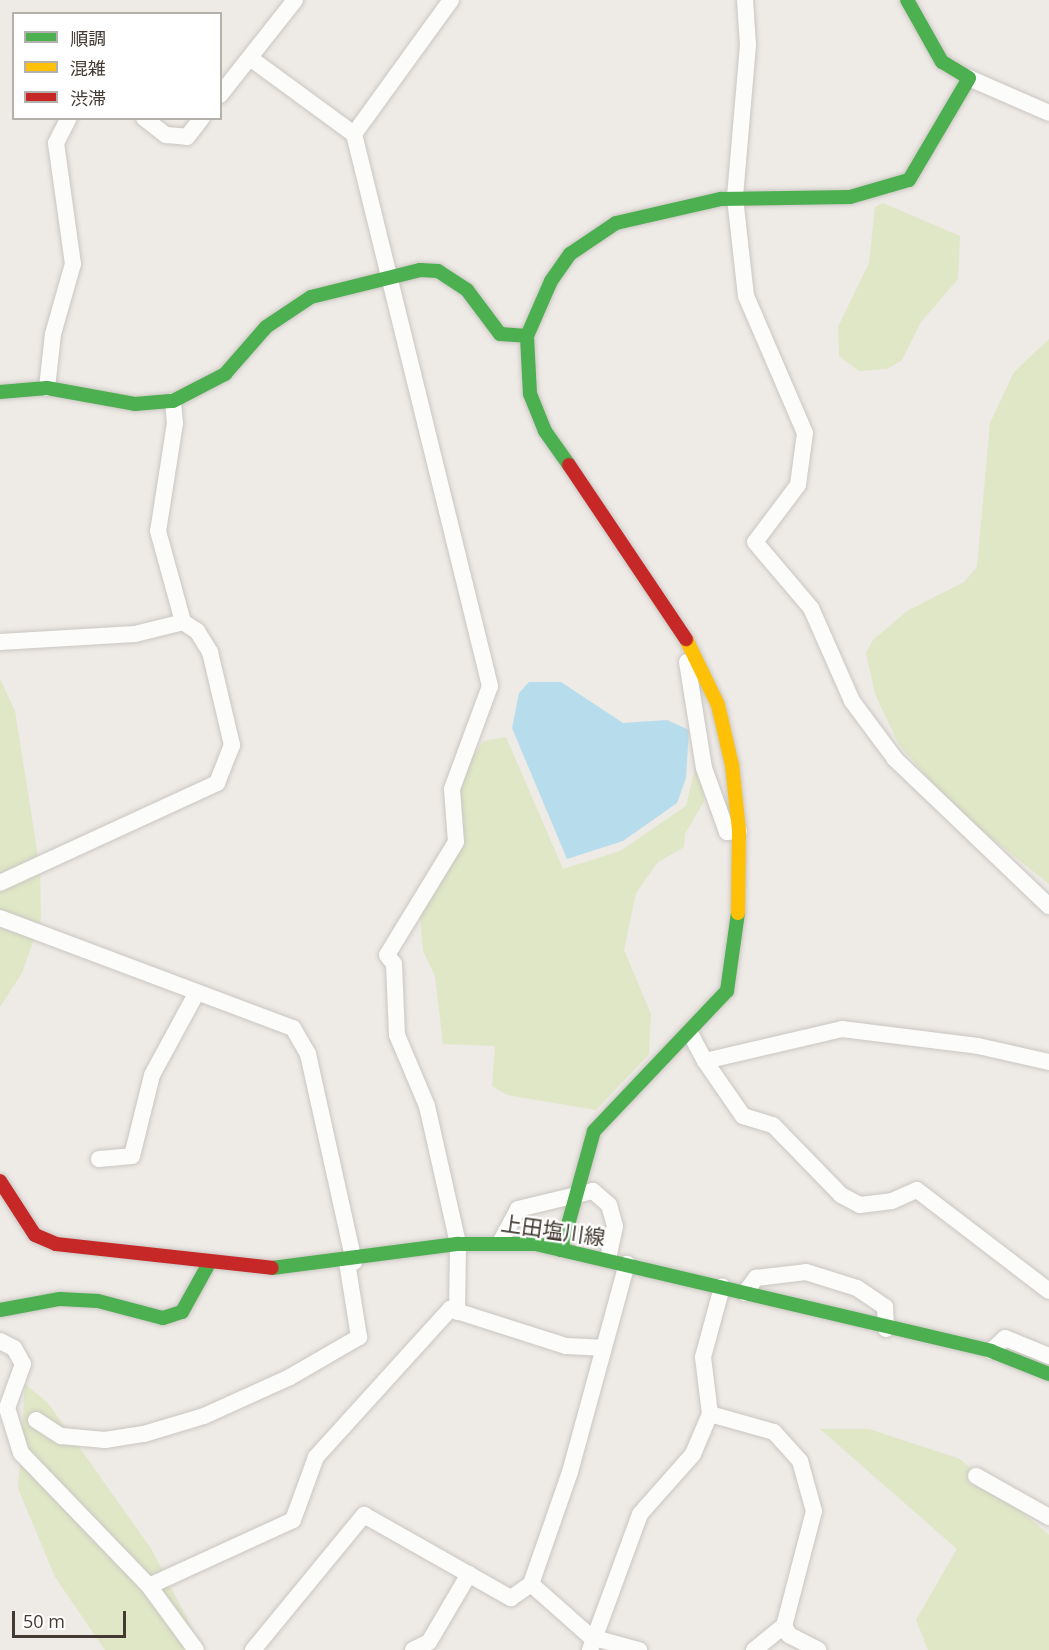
<!DOCTYPE html>
<html>
<head>
<meta charset="utf-8">
<style>
	body { margin:0 }
	#map { position:relative; width:1049px; height:1650px; overflow:hidden; background:#eeeae6; font-family:"Open Sans","Noto Sans JP",sans-serif }
	div>[style] { position:absolute }
	.green>* { inset:0; background:#dfe7c6 }
	.water>* { inset:0; background:#b7ddec }
	.roads { filter:drop-shadow(0 0 2px #cac6c2) drop-shadow(0 0 2px #cac6c2) }
	.street>* { height:16px; margin:-8px; padding:0 8px; transform-origin:8px; border-radius:8px; background:#fcfcfb }
	.fast>* { height:14px; margin:-7px; padding:0 7px; transform-origin:7px; border-radius:7px; background:#4caf50 }
	.slow>* { height:14px; margin:-7px; padding:0 7px; transform-origin:7px; border-radius:7px; background:#ffc107 }
	.jam>* { height:14px; margin:-7px; padding:0 7px; transform-origin:7px; border-radius:7px; background:#c62828 }
	span { translate:-50% -50%; white-space:nowrap; text-align:center; line-height:1.15; -webkit-text-stroke:4.5px #fff; paint-order:stroke }
	.street-label { font-size:21px; color:#433b33 }
	.legend { position:absolute; left:12px; top:12px; width:210px; height:108px; box-sizing:border-box; background:#fff; border:2px solid #b4b1ad; margin:0; padding:8px 10px; list-style:none; font-size:18px; color:#433b33 }
	.legend li { display:flex; align-items:center; gap:12px; height:30px }
	.legend b { width:30px; border:2px solid #b4b1ad }
	.scale { position:absolute; left:12px; top:1611px; width:114px; height:27px; box-sizing:border-box; border:3px solid #433b33; border-top:0; padding-left:8px; font-size:18px; line-height:21px; white-space:nowrap; color:#433b33; -webkit-text-stroke:4px #fff; paint-order:stroke }
</style>
</head>
<body>
<div id="map">
	<div class="green">
		<div style="clip-path:polygon(883px 203px,960px 236px,958px 279px,921px 322px,902px 360px,887px 369px,859px 371px,839px 356px,838px 327px,869px 263px,875px 207px)"></div>
		<div style="clip-path:polygon(1049px 339px,1049px 884px,961px 814px,899px 745px,875px 694px,866px 653px,873px 640px,907px 611px,964px 582px,977px 567px,990px 423px,1014px 372px)"></div>
		<div style="clip-path:polygon(0 679px,15px 711px,40px 869px,41px 919px,22px 973px,0 1007px)"></div>
		<div style="clip-path:polygon(506px 737px,563px 869px,620px 851px,686px 806px,698px 756px,704px 801px,685px 834px,684px 847px,658px 862px,636px 893px,624px 950px,651px 1014px,649px 1054px,596px 1110px,507px 1095px,492px 1086px,495px 1046px,443px 1044px,435px 976px,423px 951px,420px 916px,448px 832px,460px 774px,484px 741px)"></div>
		<div style="clip-path:polygon(25px 1384px,48px 1403px,152px 1550px,203px 1650px,105px 1650px,55px 1577px,18px 1488px)"></div>
		<div style="clip-path:polygon(820px 1429px,869px 1429px,960px 1459px,1049px 1535px,1049px 1650px,928px 1650px,916px 1620px,957px 1549px)"></div>
	</div>
	<div class="water">
		<div style="clip-path:polygon(529px 682px,561px 682px,623px 723px,667px 720px,689px 730px,686px 778px,677px 803px,623px 841px,567px 859px,512px 728px,519px 693px)"></div>
	</div>
	<div class="roads">
		<div class="street">
			<div style="left:451px;top:0;width:165px;rotate:125.9deg"></div>
			<div style="left:354px;top:134px;width:569px;rotate:76.16deg"></div>
			<div style="left:490px;top:686px;width:110px;rotate:110.3deg"></div>
			<div style="left:452px;top:789px;width:53px;rotate:85.7deg"></div>
			<div style="left:456px;top:842px;width:132px;rotate:121.4deg"></div>
			<div style="left:387px;top:955px;width:11px;rotate:52deg"></div>
			<div style="left:394px;top:964px;width:71px;rotate:87.6deg"></div>
			<div style="left:397px;top:1035px;width:77px;rotate:67.1deg"></div>
			<div style="left:427px;top:1106px;width:141px;rotate:77.3deg"></div>
			<div style="left:458px;top:1244px;width:68px;rotate:90.8deg"></div>
			<div style="left:745px;top:0;width:45px;rotate:86.2deg"></div>
			<div style="left:748px;top:45px;width:154px;rotate:94.9deg"></div>
			<div style="left:735px;top:198px;width:99px;rotate:83.6deg"></div>
			<div style="left:746px;top:296px;width:149px;rotate:66.7deg"></div>
			<div style="left:805px;top:433px;width:52px;rotate:97.7deg"></div>
			<div style="left:798px;top:485px;width:71px;rotate:127deg"></div>
			<div style="left:755px;top:542px;width:87px;rotate:49.7deg"></div>
			<div style="left:811px;top:608px;width:102px;rotate:66.2deg"></div>
			<div style="left:852px;top:701px;width:72px;rotate:53.4deg"></div>
			<div style="left:895px;top:759px;width:213px;rotate:43.7deg"></div>
			<div style="left:250px;top:58px;width:129px;rotate:36.2deg"></div>
			<div style="left:969px;top:78px;width:87px;rotate:23.6deg"></div>
			<div style="left:220px;top:95px;width:121px;rotate:-51.7deg"></div>
			<div style="left:144px;top:118px;width:28px;rotate:38deg"></div>
			<div style="left:166px;top:135px;width:21px;rotate:5deg"></div>
			<div style="left:187px;top:137px;width:24px;rotate:-52deg"></div>
			<div style="left:47px;top:388px;width:54px;rotate:-83.7deg"></div>
			<div style="left:53px;top:334px;width:73px;rotate:-74.1deg"></div>
			<div style="left:73px;top:264px;width:122px;rotate:-98deg"></div>
			<div style="left:56px;top:143px;width:28px;rotate:-63deg"></div>
			<div style="left:173px;top:401px;width:22px;rotate:85deg"></div>
			<div style="left:175px;top:423px;width:109px;rotate:98.9deg"></div>
			<div style="left:158px;top:531px;width:94px;rotate:74.6deg"></div>
			<div style="left:0;top:642px;width:135px;rotate:-3.4deg"></div>
			<div style="left:135px;top:634px;width:49px;rotate:-14deg"></div>
			<div style="left:183px;top:622px;width:17px;rotate:33deg"></div>
			<div style="left:197px;top:631px;width:25px;rotate:58deg"></div>
			<div style="left:210px;top:652px;width:96px;rotate:76.7deg"></div>
			<div style="left:232px;top:745px;width:41px;rotate:111.5deg"></div>
			<div style="left:217px;top:783px;width:239px;rotate:155.3deg"></div>
			<div style="left:687px;top:662px;width:107px;rotate:80.9deg"></div>
			<div style="left:704px;top:768px;width:68px;rotate:70.2deg"></div>
			<div style="left:727px;top:832px;width:12px;rotate:-5deg"></div>
			<div style="left:0;top:918px;width:313px;rotate:20.6deg"></div>
			<div style="left:293px;top:1028px;width:30px;rotate:60deg"></div>
			<div style="left:308px;top:1054px;width:213px;rotate:77.5deg"></div>
			<div style="left:690px;top:1033px;width:32px;rotate:62deg"></div>
			<div style="left:705px;top:1061px;width:141px;rotate:-13.1deg"></div>
			<div style="left:842px;top:1029px;width:137px;rotate:7.1deg"></div>
			<div style="left:978px;top:1046px;width:73px;rotate:12.7deg"></div>
			<div style="left:705px;top:1061px;width:67px;rotate:55.4deg"></div>
			<div style="left:743px;top:1116px;width:31px;rotate:17deg"></div>
			<div style="left:773px;top:1125px;width:98px;rotate:45.8deg"></div>
			<div style="left:841px;top:1195px;width:21px;rotate:28deg"></div>
			<div style="left:860px;top:1205px;width:32px;rotate:-7deg"></div>
			<div style="left:892px;top:1201px;width:27px;rotate:-24deg"></div>
			<div style="left:917px;top:1190px;width:166px;rotate:37.4deg"></div>
			<div style="left:99px;top:1159px;width:33px;rotate:-5deg"></div>
			<div style="left:132px;top:1156px;width:83px;rotate:-76.1deg"></div>
			<div style="left:152px;top:1075px;width:94px;rotate:-61.5deg"></div>
			<div style="left:501px;top:1241px;width:36px;rotate:-62deg"></div>
			<div style="left:518px;top:1209px;width:77px;rotate:-13.5deg"></div>
			<div style="left:593px;top:1191px;width:21px;rotate:41deg"></div>
			<div style="left:609px;top:1205px;width:22px;rotate:74deg"></div>
			<div style="left:615px;top:1226px;width:34px;rotate:102deg"></div>
			<div style="left:745px;top:1293px;width:19px;rotate:-54deg"></div>
			<div style="left:756px;top:1278px;width:50px;rotate:-6.8deg"></div>
			<div style="left:806px;top:1272px;width:53px;rotate:17.4deg"></div>
			<div style="left:857px;top:1288px;width:34px;rotate:34deg"></div>
			<div style="left:885px;top:1307px;width:22px;rotate:87deg"></div>
			<div style="left:0;top:1341px;width:16px;rotate:27deg"></div>
			<div style="left:14px;top:1348px;width:18px;rotate:61deg"></div>
			<div style="left:23px;top:1364px;width:47px;rotate:110deg"></div>
			<div style="left:7px;top:1408px;width:47px;rotate:72.7deg"></div>
			<div style="left:21px;top:1453px;width:185px;rotate:46.1deg"></div>
			<div style="left:149px;top:1586px;width:79px;rotate:53.7deg"></div>
			<div style="left:991px;top:1351px;width:19px;rotate:-43deg"></div>
			<div style="left:1005px;top:1338px;width:48px;rotate:22.2deg"></div>
			<div style="left:710px;top:1414px;width:66px;rotate:15.7deg"></div>
			<div style="left:774px;top:1432px;width:39px;rotate:48deg"></div>
			<div style="left:800px;top:1461px;width:52px;rotate:74.4deg"></div>
			<div style="left:814px;top:1511px;width:119px;rotate:104.6deg"></div>
			<div style="left:784px;top:1626px;width:10px;rotate:61deg"></div>
			<div style="left:789px;top:1635px;width:33px;rotate:27deg"></div>
			<div style="left:36px;top:1420px;width:30px;rotate:33deg"></div>
			<div style="left:61px;top:1436px;width:44px;rotate:5.2deg"></div>
			<div style="left:105px;top:1440px;width:39px;rotate:-9deg"></div>
			<div style="left:144px;top:1434px;width:63px;rotate:-16.7deg"></div>
			<div style="left:204px;top:1416px;width:94px;rotate:-24.4deg"></div>
			<div style="left:290px;top:1377px;width:80px;rotate:-30.1deg"></div>
			<div style="left:359px;top:1337px;width:76px;rotate:-99.1deg"></div>
			<div style="left:976px;top:1476px;width:84px;rotate:29.3deg"></div>
			<div style="left:531px;top:1584px;width:80px;rotate:41.5deg"></div>
			<div style="left:591px;top:1637px;width:50px;rotate:15.2deg"></div>
			<div style="left:149px;top:1586px;width:158px;rotate:-24.6deg"></div>
			<div style="left:293px;top:1520px;width:67px;rotate:-69.9deg"></div>
			<div style="left:316px;top:1457px;width:200px;rotate:-47.8deg"></div>
			<div style="left:450px;top:1309px;width:122px;rotate:17.7deg"></div>
			<div style="left:566px;top:1346px;width:35px;rotate:3deg"></div>
			<div style="left:253px;top:1650px;width:175px;rotate:-50.6deg"></div>
			<div style="left:364px;top:1515px;width:169px;rotate:29.5deg"></div>
			<div style="left:511px;top:1598px;width:24px;rotate:-35deg"></div>
			<div style="left:531px;top:1584px;width:119px;rotate:-70.8deg"></div>
			<div style="left:570px;top:1472px;width:216px;rotate:-74.7deg"></div>
			<div style="left:413px;top:1650px;width:18px;rotate:-27deg"></div>
			<div style="left:429px;top:1642px;width:79px;rotate:-59.5deg"></div>
			<div style="left:590px;top:1650px;width:145px;rotate:-69.8deg"></div>
			<div style="left:640px;top:1514px;width:80px;rotate:-48.5deg"></div>
			<div style="left:693px;top:1454px;width:43px;rotate:-67deg"></div>
			<div style="left:710px;top:1414px;width:57px;rotate:-97deg"></div>
			<div style="left:703px;top:1357px;width:73px;rotate:-74.8deg"></div>
			<div style="left:754px;top:1650px;width:38px;rotate:-39deg"></div>
		</div>
		<div class="fast">
			<div style="left:0;top:392px;width:47px;rotate:-4.9deg"></div>
			<div style="left:47px;top:388px;width:89px;rotate:10.3deg"></div>
			<div style="left:135px;top:404px;width:38px;rotate:-5deg"></div>
			<div style="left:173px;top:401px;width:59px;rotate:-27.4deg"></div>
			<div style="left:225px;top:374px;width:62px;rotate:-48.9deg"></div>
			<div style="left:266px;top:327px;width:54px;rotate:-33.7deg"></div>
			<div style="left:311px;top:297px;width:112px;rotate:-13.9deg"></div>
			<div style="left:420px;top:270px;width:18px;rotate:3deg"></div>
			<div style="left:438px;top:271px;width:35px;rotate:33deg"></div>
			<div style="left:467px;top:290px;width:55px;rotate:53.1deg"></div>
			<div style="left:500px;top:334px;width:27px;rotate:4deg"></div>
			<div style="left:569px;top:465px;width:42px;rotate:-125.2deg"></div>
			<div style="left:545px;top:431px;width:40px;rotate:-112deg"></div>
			<div style="left:530px;top:394px;width:58px;rotate:-93deg"></div>
			<div style="left:527px;top:336px;width:60px;rotate:-66.4deg"></div>
			<div style="left:551px;top:281px;width:33px;rotate:-55deg"></div>
			<div style="left:570px;top:254px;width:55px;rotate:-34deg"></div>
			<div style="left:616px;top:223px;width:108px;rotate:-12.9deg"></div>
			<div style="left:721px;top:199px;width:129px;rotate:-0.9deg"></div>
			<div style="left:850px;top:197px;width:61px;rotate:-16.1deg"></div>
			<div style="left:909px;top:180px;width:118px;rotate:-59.5deg"></div>
			<div style="left:969px;top:78px;width:31px;rotate:-149deg"></div>
			<div style="left:942px;top:62px;width:71px;rotate:-119.4deg"></div>
			<div style="left:561px;top:1250px;width:123px;rotate:-74.5deg"></div>
			<div style="left:594px;top:1131px;width:193px;rotate:-46.5deg"></div>
			<div style="left:727px;top:991px;width:79px;rotate:-82deg"></div>
			<div style="left:272px;top:1268px;width:188px;rotate:-7.4deg"></div>
			<div style="left:458px;top:1244px;width:78px"></div>
			<div style="left:536px;top:1244px;width:467px;rotate:13.2deg"></div>
			<div style="left:991px;top:1351px;width:62px;rotate:21.6deg"></div>
			<div style="left:0;top:1310px;width:61px;rotate:-10.4deg"></div>
			<div style="left:60px;top:1299px;width:38px;rotate:3deg"></div>
			<div style="left:98px;top:1301px;width:67px;rotate:14.7deg"></div>
			<div style="left:163px;top:1318px;width:20px;rotate:-18deg"></div>
			<div style="left:182px;top:1312px;width:54px;rotate:-61deg"></div>
		</div>
		<div class="slow">
			<div style="left:686px;top:639px;width:73px;rotate:64.1deg"></div>
			<div style="left:718px;top:705px;width:62px;rotate:76.9deg"></div>
			<div style="left:732px;top:765px;width:66px;rotate:83.9deg"></div>
			<div style="left:739px;top:831px;width:82px;rotate:90.7deg"></div>
		</div>
		<div class="jam">
			<div style="left:569px;top:465px;width:210px;rotate:56.1deg"></div>
			<div style="left:0;top:1181px;width:64px;rotate:57.1deg"></div>
			<div style="left:35px;top:1235px;width:23px;rotate:23deg"></div>
			<div style="left:56px;top:1244px;width:217px;rotate:6.3deg"></div>
		</div>
	</div>
	<div class="street-label">
		<span style="left:553px;top:1230px;rotate:8deg">上田塩川線</span>
	</div>
	<ul class="legend">
	<li><b style="height:8px;background:#4caf50"></b>順調</li>
	<li><b style="height:8px;background:#ffc107"></b>混雑</li>
	<li><b style="height:8px;background:#c62828"></b>渋滞</li>
	</ul>
	<div class="scale">50 m</div>
</div>
</body>
</html>
